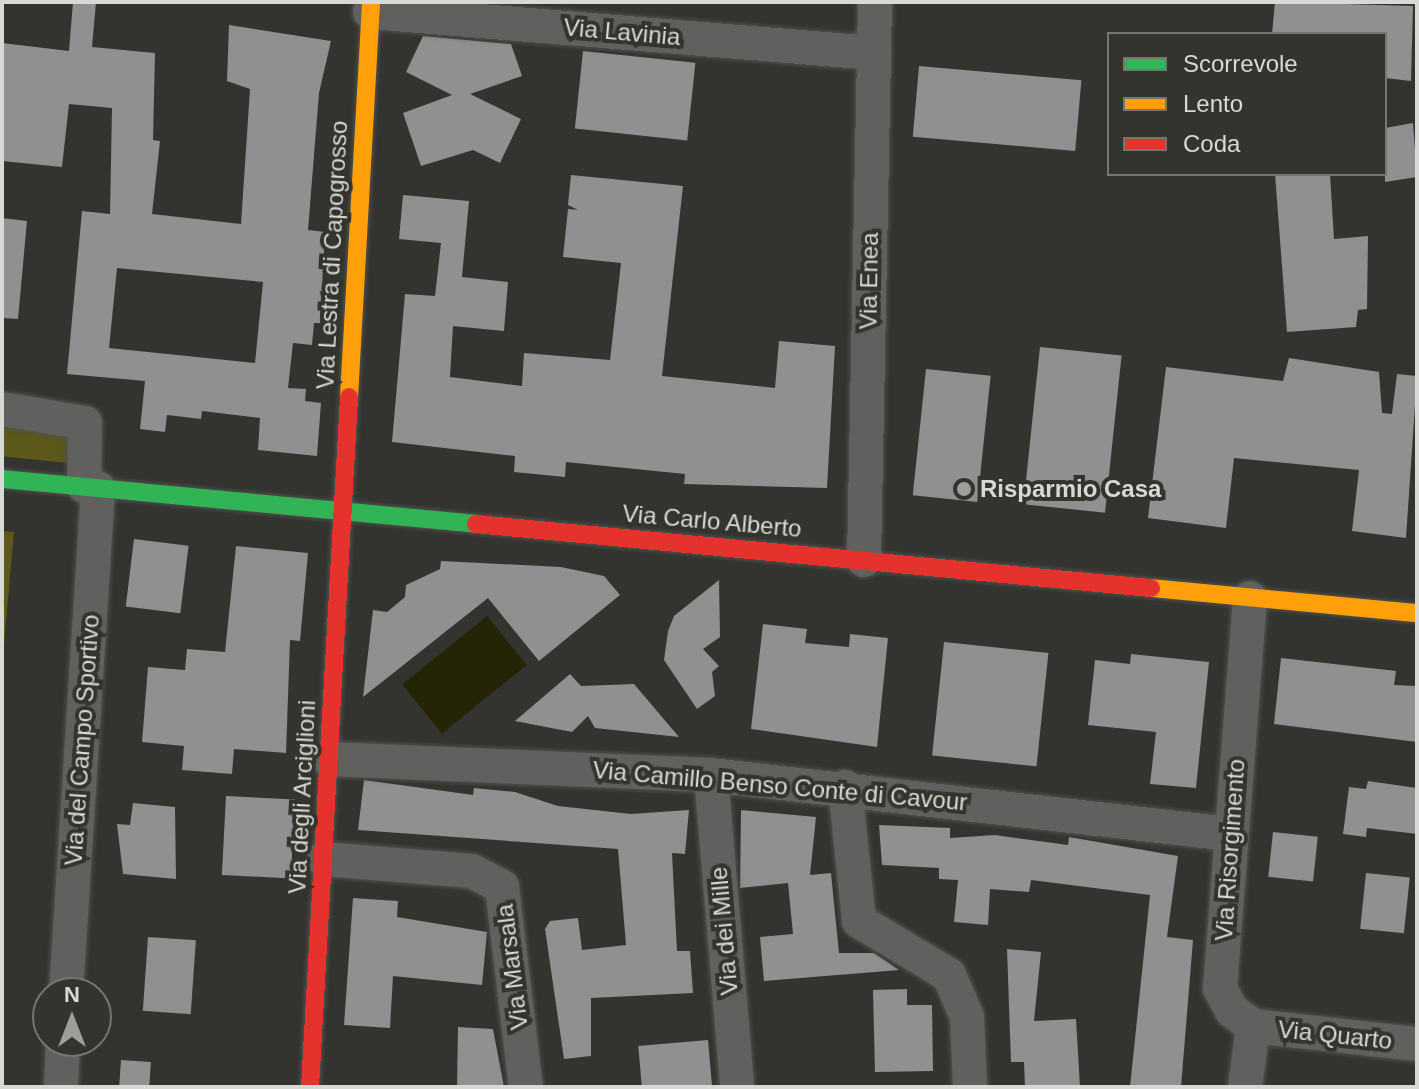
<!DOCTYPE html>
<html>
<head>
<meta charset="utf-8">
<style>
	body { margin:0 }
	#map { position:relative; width:1419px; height:1089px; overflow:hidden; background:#33332f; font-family:Arial,sans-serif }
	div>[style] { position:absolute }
	.green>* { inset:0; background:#5c5819; transform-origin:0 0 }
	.water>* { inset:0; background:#252406; transform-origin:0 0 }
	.building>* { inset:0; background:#8f908f; transform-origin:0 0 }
	.roads { filter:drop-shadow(0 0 2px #50504d) drop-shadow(0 0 2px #50504d) }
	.street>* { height:34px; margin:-17px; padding:0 17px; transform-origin:17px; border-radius:17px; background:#60605e }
	.fast>* { height:18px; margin:-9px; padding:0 9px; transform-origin:9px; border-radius:9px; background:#30b455 }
	.slow>* { height:18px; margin:-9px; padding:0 9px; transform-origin:9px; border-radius:9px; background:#ff9f0a }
	.jam>* { height:18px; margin:-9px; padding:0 9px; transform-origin:9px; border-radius:9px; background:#e5322d }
	.dots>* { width:22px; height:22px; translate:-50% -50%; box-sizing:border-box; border:4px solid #34342e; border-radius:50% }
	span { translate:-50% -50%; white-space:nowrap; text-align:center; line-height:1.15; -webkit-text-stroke:8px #34342e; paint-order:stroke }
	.street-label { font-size:24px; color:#d8d8d4 }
	.poi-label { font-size:24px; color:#d8d8d4; font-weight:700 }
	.left { translate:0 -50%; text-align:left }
	.frame { position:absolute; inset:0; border:4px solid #d8d8d4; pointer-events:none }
	.legend { position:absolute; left:1107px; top:32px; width:280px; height:144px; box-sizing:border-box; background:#34342e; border:2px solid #767670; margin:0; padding:10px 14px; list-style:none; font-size:24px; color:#d8d8d4 }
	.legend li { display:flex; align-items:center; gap:16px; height:40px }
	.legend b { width:40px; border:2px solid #767670 }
	.north { position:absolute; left:32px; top:977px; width:80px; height:80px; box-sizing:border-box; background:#34342e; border:2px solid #767670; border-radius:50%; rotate:0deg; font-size:22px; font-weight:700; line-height:32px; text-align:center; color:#d8d8d4 }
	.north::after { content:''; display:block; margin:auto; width:28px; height:36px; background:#9e9e9a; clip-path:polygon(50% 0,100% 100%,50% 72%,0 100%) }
</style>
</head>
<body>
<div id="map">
	<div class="green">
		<div style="left:2px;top:420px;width:72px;height:36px;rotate:6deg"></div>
		<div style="clip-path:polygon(2px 531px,14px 532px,2px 667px)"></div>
	</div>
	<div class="water">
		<div style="left:487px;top:616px;width:63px;height:109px;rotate:51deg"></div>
	</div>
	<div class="building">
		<div style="clip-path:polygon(evenodd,73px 2px,96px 2px,92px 47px,155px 53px,153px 140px,160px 141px,152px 214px,241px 224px,250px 89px,227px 81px,229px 25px,331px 41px,319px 93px,308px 230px,325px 232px,320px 323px,314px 323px,312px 345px,293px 343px,288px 388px,306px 389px,305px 401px,321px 403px,317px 456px,258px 450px,260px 418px,202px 411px,201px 419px,167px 415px,165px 432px,140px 429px,145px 381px,67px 374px,82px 211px,110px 214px,112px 108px,69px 104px,62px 167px,2px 161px,2px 43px,69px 51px,73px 2px,117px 268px,263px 282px,255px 363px,109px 348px,117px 268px)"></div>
		<div style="clip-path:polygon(1275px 2px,1413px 6px,1411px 81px,1385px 78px,1385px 34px,1272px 34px)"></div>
		<div style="clip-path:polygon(423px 36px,511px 44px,522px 76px,470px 94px,521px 119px,500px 163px,473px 150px,421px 166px,403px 113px,452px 95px,406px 72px)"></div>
		<div style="left:583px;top:51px;width:113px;height:78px;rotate:6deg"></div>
		<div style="left:919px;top:66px;width:163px;height:71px;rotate:5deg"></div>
		<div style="clip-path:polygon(1413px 123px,1417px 177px,1385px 182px,1385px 128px)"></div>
		<div style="clip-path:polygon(1275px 174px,1330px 174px,1334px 239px,1368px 236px,1367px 309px,1358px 310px,1356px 327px,1287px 332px)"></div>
		<div style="clip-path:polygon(571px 175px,683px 186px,662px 376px,775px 388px,779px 341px,835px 346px,827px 488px,684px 484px,685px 474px,566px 462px,565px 477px,514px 472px,515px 456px,392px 442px,405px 294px,435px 296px,441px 243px,399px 239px,403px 195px,469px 201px,462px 277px,508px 282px,504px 331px,453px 326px,450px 377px,522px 386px,524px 353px,610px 360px,621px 263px,563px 257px,568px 209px,578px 210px,568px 205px)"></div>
		<div style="clip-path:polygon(2px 218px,27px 221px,18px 319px,2px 318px)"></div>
		<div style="left:1040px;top:347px;width:82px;height:158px;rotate:6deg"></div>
		<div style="clip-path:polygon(1289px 358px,1379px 372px,1382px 413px,1392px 414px,1397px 374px,1417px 376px,1406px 538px,1352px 531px,1359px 470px,1234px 458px,1226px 528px,1148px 518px,1166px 367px,1283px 381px)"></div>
		<div style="left:926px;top:369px;width:65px;height:127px;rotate:6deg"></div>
		<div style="left:134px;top:539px;width:55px;height:68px;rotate:7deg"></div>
		<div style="clip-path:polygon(236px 546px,308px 553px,300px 641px,290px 640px,286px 753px,234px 749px,232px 774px,182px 770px,184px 746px,142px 742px,148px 667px,185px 670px,187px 649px,225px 652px)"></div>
		<div style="clip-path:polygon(441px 561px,561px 567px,604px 576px,620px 595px,539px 661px,488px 598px,363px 697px,373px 610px,387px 612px,405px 597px,406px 585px,440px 569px)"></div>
		<div style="clip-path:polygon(719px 580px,720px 637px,703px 649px,719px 666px,712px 672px,715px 696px,697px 709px,664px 660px,668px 631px,674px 616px)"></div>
		<div style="clip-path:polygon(763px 624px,807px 629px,805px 643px,849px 647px,850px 634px,888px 638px,877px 747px,751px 729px)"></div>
		<div style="left:944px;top:642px;width:105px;height:114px;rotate:6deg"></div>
		<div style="clip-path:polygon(1131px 654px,1209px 662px,1196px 788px,1150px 784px,1156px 732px,1088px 725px,1095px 660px,1130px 664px)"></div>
		<div style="clip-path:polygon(1281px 658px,1396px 671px,1394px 685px,1417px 686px,1417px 742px,1274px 724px)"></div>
		<div style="clip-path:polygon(570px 674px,581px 686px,634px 684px,679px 737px,595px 728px,588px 716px,572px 732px,515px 721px)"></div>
		<div style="clip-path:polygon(364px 780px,473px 795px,474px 788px,515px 792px,558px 806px,631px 814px,689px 810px,685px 854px,672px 853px,677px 951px,690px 951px,693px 993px,591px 998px,591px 1056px,564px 1059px,545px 929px,550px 921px,578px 918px,582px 950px,626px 945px,618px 849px,358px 830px)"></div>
		<div style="clip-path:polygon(1368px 781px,1417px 788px,1417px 834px,1367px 828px,1366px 837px,1343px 834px,1349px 787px,1366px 789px)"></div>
		<div style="left:226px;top:796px;width:69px;height:79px;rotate:3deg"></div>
		<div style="clip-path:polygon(133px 803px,175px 807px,176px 879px,123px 874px,117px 824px,130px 825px)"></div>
		<div style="clip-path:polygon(741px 810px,816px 817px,810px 875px,831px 873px,839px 953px,874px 953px,899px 970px,764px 981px,760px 937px,793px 934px,788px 883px,740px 888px)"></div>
		<div style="clip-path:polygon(879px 825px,950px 828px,950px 838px,995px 835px,1068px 845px,1069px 837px,1178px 856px,1167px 937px,1193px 940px,1181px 1087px,1130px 1087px,1150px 895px,1031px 880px,1029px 892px,990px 889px,988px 925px,954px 922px,958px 880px,939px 879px,939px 868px,882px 865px)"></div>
		<div style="left:1273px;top:832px;width:45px;height:45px;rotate:6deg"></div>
		<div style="left:1366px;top:873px;width:44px;height:56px;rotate:6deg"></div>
		<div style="clip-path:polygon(353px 898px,398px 901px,397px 917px,487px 932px,482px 985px,393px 976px,390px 1028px,344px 1025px)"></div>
		<div style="left:148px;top:937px;width:48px;height:74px;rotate:4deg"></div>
		<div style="clip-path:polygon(1007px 949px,1041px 952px,1034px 1021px,1076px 1019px,1080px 1087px,1025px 1087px,1024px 1062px,1011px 1062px)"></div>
		<div style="clip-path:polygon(907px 989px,907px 1005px,932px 1005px,933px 1071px,875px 1072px,873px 990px)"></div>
		<div style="clip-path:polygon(458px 1027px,493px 1029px,504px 1087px,457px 1087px)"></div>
		<div style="left:708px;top:1040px;width:47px;height:70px;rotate:85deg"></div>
		<div style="left:121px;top:1060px;width:30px;height:27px;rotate:4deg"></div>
	</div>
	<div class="roads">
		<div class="street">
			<div style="left:370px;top:12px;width:506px;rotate:4.65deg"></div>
			<div style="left:2px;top:409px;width:84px;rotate:9.6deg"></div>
			<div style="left:85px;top:423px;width:63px;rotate:90.9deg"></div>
			<div style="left:864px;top:560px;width:558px;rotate:-88.87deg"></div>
			<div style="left:328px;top:759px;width:383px;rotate:2.4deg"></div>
			<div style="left:711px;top:775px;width:522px;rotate:6.49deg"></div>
			<div style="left:711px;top:775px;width:313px;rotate:85.2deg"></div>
			<div style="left:845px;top:787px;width:135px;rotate:84deg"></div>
			<div style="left:859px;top:921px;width:105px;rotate:31deg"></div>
			<div style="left:949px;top:975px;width:46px;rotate:66.8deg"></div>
			<div style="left:967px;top:1017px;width:70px;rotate:87.5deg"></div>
			<div style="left:323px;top:859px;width:149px;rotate:4.6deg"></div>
			<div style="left:472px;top:871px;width:34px;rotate:28deg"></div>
			<div style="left:502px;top:887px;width:201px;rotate:83.2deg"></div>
			<div style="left:66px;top:993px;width:506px;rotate:-86.37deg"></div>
			<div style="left:1253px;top:1026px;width:165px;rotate:6.3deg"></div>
			<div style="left:61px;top:1087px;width:46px;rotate:-87.5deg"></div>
			<div style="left:1245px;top:1087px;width:62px;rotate:-82.5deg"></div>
			<div style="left:1253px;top:1026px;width:26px;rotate:-144deg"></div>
			<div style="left:1232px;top:1011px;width:26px;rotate:-118deg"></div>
			<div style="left:1220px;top:988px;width:391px;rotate:-85.6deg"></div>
		</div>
		<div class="fast">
			<div style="left:2px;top:479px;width:476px;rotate:5.4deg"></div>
		</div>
		<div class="slow">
			<div style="left:349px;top:397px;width:396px;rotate:-86.8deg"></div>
			<div style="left:1151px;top:588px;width:267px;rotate:5.4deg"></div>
		</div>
		<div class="jam">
			<div style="left:476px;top:524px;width:678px;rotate:5.42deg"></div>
			<div style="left:310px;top:1087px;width:691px;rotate:-86.76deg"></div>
		</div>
	</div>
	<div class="dots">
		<div style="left:964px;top:489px;background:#9e9e9a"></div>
	</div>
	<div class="street-label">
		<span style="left:622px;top:32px;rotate:5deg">Via Lavinia</span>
		<span style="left:332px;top:255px;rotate:-87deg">Via Lestra di Capogrosso</span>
		<span style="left:869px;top:281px;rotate:-89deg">Via Enea</span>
		<span style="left:712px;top:521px;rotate:5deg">Via Carlo Alberto</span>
		<span style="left:82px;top:740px;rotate:-86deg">Via del Campo Sportivo</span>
		<span style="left:780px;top:786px;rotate:5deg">Via Camillo Benso Conte di Cavour</span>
		<span style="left:302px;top:797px;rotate:-87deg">Via degli Arciglioni</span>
		<span style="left:1230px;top:850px;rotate:-86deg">Via Risorgimento</span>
		<span style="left:724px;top:931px;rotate:-95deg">Via dei Mille</span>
		<span style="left:512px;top:967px;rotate:-97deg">Via Marsala</span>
		<span style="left:1335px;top:1035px;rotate:6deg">Via Quarto</span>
	</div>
	<div class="poi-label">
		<span class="left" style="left:980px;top:489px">Risparmio Casa</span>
	</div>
	<div class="frame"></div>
	<ul class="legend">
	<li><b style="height:10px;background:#30b455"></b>Scorrevole</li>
	<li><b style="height:10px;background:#ff9f0a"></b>Lento</li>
	<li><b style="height:10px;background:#e5322d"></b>Coda</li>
	</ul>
	<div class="north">N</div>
</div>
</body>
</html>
